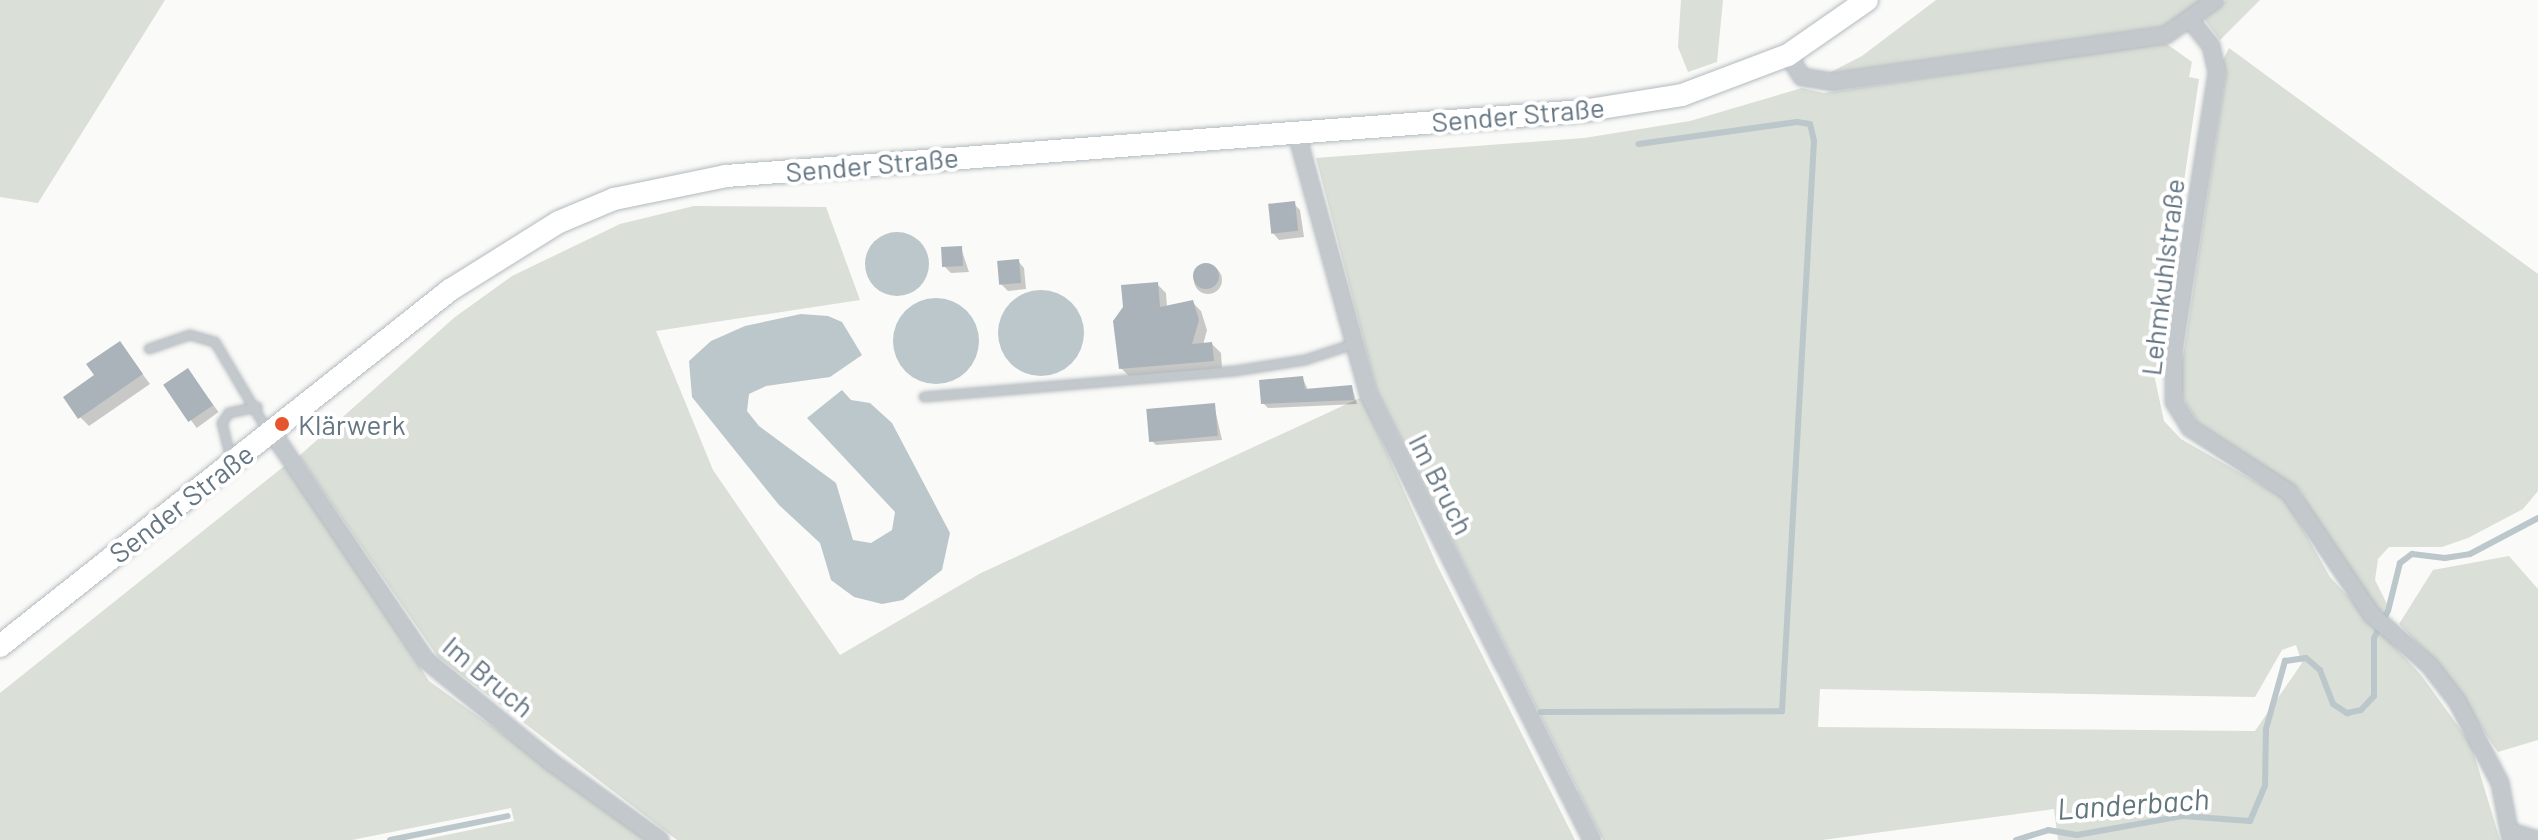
<!DOCTYPE html>
<html>
<head>
<meta charset="utf-8">
<style>
	body { margin:0 }
	#map { position:relative; width:2538px; height:840px; overflow:hidden; background:#fafaf8; font-family:Barlow,sans-serif }
	div>[style] { position:absolute }
	.green>* { inset:0; background:#dadfd7 }
	.water>* { inset:0; background:#bbc7cb }
	.round { border-radius:50% }
	.shadow>* { inset:0; background:#0003; transform-origin:0 0 }
	.stream>* { height:6px; margin:-3px; padding:0 3px; transform-origin:3px; border-radius:3px; background:#bbc7cb }
	.building>* { inset:0; background:#aab3b9; transform-origin:0 0 }
	.roads { filter:drop-shadow(0 0 2px #b3babf) drop-shadow(0 0 2px #b3babf) }
	.service>* { height:8px; margin:-4px; padding:0 4px; transform-origin:4px; border-radius:4px; background:#c3c8cc }
	.minor>* { height:16px; margin:-8px; padding:0 8px; transform-origin:8px; border-radius:8px; background:#c3c8cc }
	.secondary>* { height:22px; margin:-11px; padding:0 11px; transform-origin:11px; border-radius:11px; background:#fff }
	.dots>* { width:22px; height:22px; translate:-50% -50%; box-sizing:border-box; border:4px solid #fff; border-radius:50% }
	span { translate:-50% -50%; white-space:nowrap; text-align:center; line-height:1.15; -webkit-text-stroke:8px #fff; paint-order:stroke }
	.street-label { font-size:28px; color:#657683 }
	.poi-label { font-size:28px; color:#657683 }
	.left { translate:0 -50%; text-align:left }
	.water-label { font-size:30px; color:#60757c; font-style:italic }
</style>
</head>
<body>
<div id="map">
	<div class="green">
		<div style="clip-path:polygon(0 0,165px 0,38px 203px,0 197px)"></div>
		<div style="clip-path:polygon(1681px 0,1723px 0,1717px 62px,1688px 72px,1678px 47px)"></div>
		<div style="clip-path:polygon(1936px 0,2204px 0,2163px 27px,1827px 74px,1862px 56px)"></div>
		<div style="clip-path:polygon(2226px 0,2260px 0,2220px 40px,2204px 19px)"></div>
		<div style="clip-path:polygon(evenodd,2164px 42px,2192px 62px,2189px 77px,2199px 79px,2155px 379px,2164px 421px,2181px 439px,2286px 499px,2330px 577px,2421px 675px,2471px 744px,2500px 840px,2058px 840px,2054px 809px,1822px 840px,1603px 840px,1377px 391px,1316px 158px,1584px 138px,1690px 121px,1802px 88px,1824px 93px,2164px 42px,2296px 645px,2302px 663px,2255px 731px,1818px 727px,1820px 689px,2255px 697px,2282px 650px,2296px 645px)"></div>
		<div style="clip-path:polygon(2229px 48px,2538px 274px,2538px 491px,2523px 509px,2468px 538px,2442px 547px,2389px 547px,2378px 559px,2375px 580px,2387px 604px,2383px 615px,2348px 573px,2298px 489px,2198px 423px,2183px 398px,2180px 377px,2226px 74px,2223px 60px)"></div>
		<div style="clip-path:polygon(694px 206px,826px 207px,860px 300px,656px 331px,713px 470px,840px 655px,981px 573px,1362px 397px,1437px 565px,1575px 840px,677px 840px,438px 657px,299px 456px,455px 317px,512px 276px,620px 224px)"></div>
		<div style="clip-path:polygon(288px 463px,429px 681px,650px 840px,422px 840px,514px 821px,511px 808px,352px 840px,0 840px,0 693px)"></div>
		<div style="clip-path:polygon(2509px 556px,2538px 589px,2538px 740px,2498px 752px,2436px 662px,2399px 624px,2433px 570px)"></div>
	</div>
	<div class="water">
		<div class="round" style="left:865px;top:232px;width:64px;height:64px"></div>
		<div class="round" style="left:998px;top:290px;width:86px;height:86px"></div>
		<div class="round" style="left:893px;top:298px;width:86px;height:86px"></div>
		<div style="clip-path:polygon(801px 314px,828px 316px,842px 322px,862px 355px,830px 377px,766px 386px,749px 394px,747px 411px,759px 426px,836px 483px,853px 540px,871px 543px,892px 530px,895px 512px,807px 418px,842px 390px,851px 400px,870px 403px,892px 423px,950px 533px,942px 570px,903px 600px,882px 604px,854px 597px,831px 580px,820px 543px,779px 505px,692px 397px,689px 361px,711px 341px,745px 326px)"></div>
	</div>
	<div class="shadow">
		<div style="clip-path:polygon(1294px 204px,1300px 210px,1304px 237px,1279px 240px,1273px 233px)"></div>
		<div style="clip-path:polygon(961px 248px,969px 272px,951px 273px,945px 267px)"></div>
		<div style="clip-path:polygon(1018px 261px,1024px 268px,1026px 289px,1008px 291px,1001px 284px)"></div>
		<div class="round" style="left:1194px;top:266px;width:28px;height:28px"></div>
		<div style="clip-path:polygon(1157px 284px,1166px 293px,1167px 307px,1192px 302px,1201px 311px,1207px 330px,1203px 345px,1212px 344px,1221px 353px,1222px 369px,1130px 377px,1121px 368px)"></div>
		<div style="clip-path:polygon(120px 344px,150px 384px,89px 426px,80px 417px,96px 376px)"></div>
		<div style="left:188px;top:370px;width:52px;height:27px;rotate:54deg"></div>
		<div style="clip-path:polygon(1303px 379px,1308px 390px,1352px 387px,1357px 404px,1268px 408px,1263px 403px)"></div>
		<div style="clip-path:polygon(1214px 405px,1222px 440px,1156px 445px,1151px 440px)"></div>
	</div>
	<div class="stream">
		<div style="left:1541px;top:712px;width:241px;rotate:-0.2deg"></div>
		<div style="left:1782px;top:711px;width:571px;rotate:-86.79deg"></div>
		<div style="left:1814px;top:141px;width:17px;rotate:-103deg"></div>
		<div style="left:1810px;top:124px;width:13px;rotate:-171deg"></div>
		<div style="left:1797px;top:122px;width:160px;rotate:172.1deg"></div>
		<div style="left:390px;top:840px;width:120px;rotate:-11.5deg"></div>
		<div style="left:2016px;top:840px;width:34px;rotate:-17deg"></div>
		<div style="left:2048px;top:830px;width:29px;rotate:10deg"></div>
		<div style="left:2077px;top:835px;width:108px;rotate:-10.2deg"></div>
		<div style="left:2183px;top:816px;width:67px;rotate:4.3deg"></div>
		<div style="left:2250px;top:821px;width:39px;rotate:-67deg"></div>
		<div style="left:2265px;top:785px;width:56px;rotate:-89deg"></div>
		<div style="left:2266px;top:729px;width:71px;rotate:-74.4deg"></div>
		<div style="left:2285px;top:661px;width:21px;rotate:-8deg"></div>
		<div style="left:2306px;top:658px;width:18px;rotate:41deg"></div>
		<div style="left:2320px;top:670px;width:36px;rotate:69deg"></div>
		<div style="left:2333px;top:704px;width:17px;rotate:33deg"></div>
		<div style="left:2347px;top:713px;width:14px;rotate:-12deg"></div>
		<div style="left:2361px;top:710px;width:19px;rotate:-47deg"></div>
		<div style="left:2374px;top:696px;width:58px;rotate:-90deg"></div>
		<div style="left:2374px;top:638px;width:30px;rotate:-63deg"></div>
		<div style="left:2388px;top:611px;width:49px;rotate:-76deg"></div>
		<div style="left:2400px;top:563px;width:15px;rotate:-37deg"></div>
		<div style="left:2412px;top:554px;width:33px;rotate:7deg"></div>
		<div style="left:2445px;top:558px;width:25px;rotate:-9deg"></div>
		<div style="left:2470px;top:554px;width:77px;rotate:-27.9deg"></div>
	</div>
	<div class="building">
		<div style="left:1295px;top:201px;width:30px;height:27px;rotate:84deg"></div>
		<div style="left:962px;top:246px;width:20px;height:21px;rotate:87deg"></div>
		<div style="left:1019px;top:259px;width:24px;height:22px;rotate:85deg"></div>
		<div class="round" style="left:1193px;top:263px;width:26px;height:26px"></div>
		<div style="clip-path:polygon(1158px 282px,1160px 307px,1193px 300px,1199px 320px,1192px 344px,1212px 342px,1214px 361px,1119px 369px,1113px 321px,1123px 307px,1121px 285px)"></div>
		<div style="clip-path:polygon(120px 341px,143px 374px,78px 419px,63px 397px,94px 375px,86px 364px)"></div>
		<div style="left:188px;top:368px;width:45px;height:30px;rotate:56deg"></div>
		<div style="clip-path:polygon(1303px 376px,1305px 389px,1352px 385px,1354px 400px,1261px 404px,1259px 380px)"></div>
		<div style="left:1215px;top:403px;width:33px;height:69px;rotate:85deg"></div>
	</div>
	<div class="roads">
		<div class="service">
			<div style="left:149px;top:349px;width:43px;rotate:-18.9deg"></div>
			<div style="left:190px;top:335px;width:26px;rotate:16deg"></div>
			<div style="left:215px;top:342px;width:102px;rotate:59.4deg"></div>
			<div style="left:924px;top:397px;width:312px;rotate:-4.8deg"></div>
			<div style="left:1235px;top:371px;width:71px;rotate:-8.9deg"></div>
			<div style="left:1305px;top:360px;width:48px;rotate:-18.1deg"></div>
			<div style="left:231px;top:459px;width:37px;rotate:-104deg"></div>
			<div style="left:222px;top:423px;width:12px;rotate:-55deg"></div>
			<div style="left:229px;top:413px;width:29px;rotate:-12deg"></div>
		</div>
		<div class="minor">
			<div style="left:2191px;top:21px;width:32px;rotate:51deg"></div>
			<div style="left:2211px;top:46px;width:28px;rotate:77deg"></div>
			<div style="left:2217px;top:73px;width:278px;rotate:98.9deg"></div>
			<div style="left:2174px;top:348px;width:54px;rotate:90deg"></div>
			<div style="left:2174px;top:402px;width:31px;rotate:58deg"></div>
			<div style="left:2190px;top:428px;width:118px;rotate:32.9deg"></div>
			<div style="left:2289px;top:492px;width:148px;rotate:56deg"></div>
			<div style="left:2372px;top:615px;width:77px;rotate:41.3deg"></div>
			<div style="left:2430px;top:666px;width:44px;rotate:52.4deg"></div>
			<div style="left:2457px;top:701px;width:93px;rotate:62.3deg"></div>
			<div style="left:2500px;top:783px;width:58px;rotate:79.1deg"></div>
			<div style="left:1788px;top:55px;width:26px;rotate:58deg"></div>
			<div style="left:1802px;top:77px;width:30px;rotate:9deg"></div>
			<div style="left:1832px;top:82px;width:337px;rotate:-8deg"></div>
			<div style="left:2166px;top:35px;width:60px;rotate:-35.5deg"></div>
			<div style="left:1296px;top:131px;width:272px;rotate:74.6deg"></div>
			<div style="left:1368px;top:393px;width:500px;rotate:63.4deg"></div>
			<div style="left:272px;top:432px;width:275px;rotate:56deg"></div>
			<div style="left:426px;top:660px;width:161px;rotate:39.2deg"></div>
			<div style="left:551px;top:762px;width:134px;rotate:35.6deg"></div>
			<div style="left:2511px;top:832px;width:28px;rotate:17deg"></div>
		</div>
		<div class="secondary">
			<div style="left:0;top:646px;width:574px;rotate:-38.35deg"></div>
			<div style="left:450px;top:290px;width:128px;rotate:-32deg"></div>
			<div style="left:559px;top:222px;width:60px;rotate:-22.7deg"></div>
			<div style="left:614px;top:199px;width:114px;rotate:-11.6deg"></div>
			<div style="left:726px;top:176px;width:858px;rotate:-4.34deg"></div>
			<div style="left:1582px;top:111px;width:101px;rotate:-9.1deg"></div>
			<div style="left:1682px;top:95px;width:113px;rotate:-20.7deg"></div>
			<div style="left:1788px;top:55px;width:96px;rotate:-34.8deg"></div>
		</div>
	</div>
	<div class="dots">
		<div style="left:282px;top:424px;background:#e4572e"></div>
	</div>
	<div class="street-label">
		<span style="left:1518px;top:114px;rotate:-5deg">Sender Straße</span>
		<span style="left:872px;top:164px;rotate:-5deg">Sender Straße</span>
		<span style="left:2162px;top:277px;rotate:-83deg">Lehmkuhlstraße</span>
		<span style="left:1442px;top:484px;rotate:63deg">Im Bruch</span>
		<span style="left:181px;top:503px;rotate:-38deg">Sender Straße</span>
		<span style="left:489px;top:676px;rotate:40deg">Im Bruch</span>
	</div>
	<div class="poi-label">
		<span class="left" style="left:298px;top:424px">Klärwerk</span>
	</div>
	<div class="water-label">
		<span style="left:2133px;top:803px;rotate:-4deg">Landerbach</span>
	</div>
</div>
</body>
</html>
